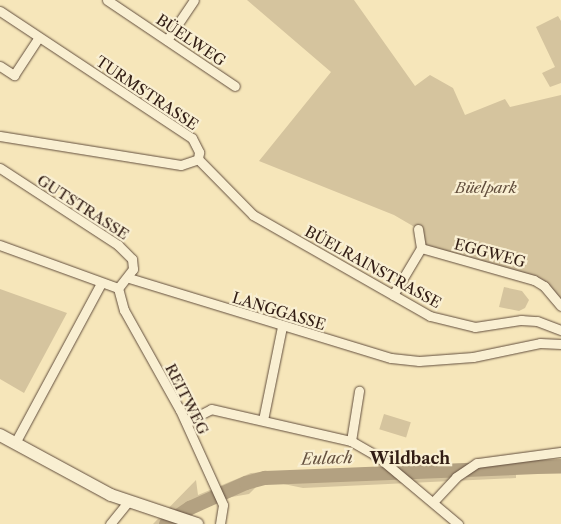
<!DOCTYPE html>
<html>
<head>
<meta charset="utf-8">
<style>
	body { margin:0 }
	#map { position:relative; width:561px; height:524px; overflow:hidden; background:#f6e6ba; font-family:"Libre Caslon Text",serif }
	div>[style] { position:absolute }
	.green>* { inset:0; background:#d5c49e; transform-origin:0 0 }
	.river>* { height:14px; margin:-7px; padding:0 7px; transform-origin:7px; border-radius:7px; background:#b3a181 }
	.roads { filter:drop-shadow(0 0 1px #624e3d) drop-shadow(0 0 1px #624e3d) }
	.street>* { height:9px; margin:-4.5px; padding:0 4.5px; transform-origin:4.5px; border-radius:4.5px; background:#f9efd2 }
	.secondary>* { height:12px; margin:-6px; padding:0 6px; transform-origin:6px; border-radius:6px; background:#f9efd2 }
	span { translate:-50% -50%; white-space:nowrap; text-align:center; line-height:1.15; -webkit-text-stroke:4.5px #f9efd2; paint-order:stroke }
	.street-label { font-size:15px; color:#311c13 }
	.park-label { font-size:15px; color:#624e3d; font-style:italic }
	.water-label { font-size:16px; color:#65513f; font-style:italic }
	.neighbourhood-label { font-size:16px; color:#311c13; font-weight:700 }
</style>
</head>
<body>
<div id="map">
	<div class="green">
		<div style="clip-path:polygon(247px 0,354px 0,415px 86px,430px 75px,453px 88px,465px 115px,505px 99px,510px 107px,561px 95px,561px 306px,544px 286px,421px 248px,418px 229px,394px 215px,259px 161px,331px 72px)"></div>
		<div style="clip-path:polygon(558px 16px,561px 21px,561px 83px,550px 87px,542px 73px,555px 67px,536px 27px)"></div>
		<div style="clip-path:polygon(504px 287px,522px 291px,529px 300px,525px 308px,519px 311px,499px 307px)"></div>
		<div style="clip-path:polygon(0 289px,67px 313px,24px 393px,0 379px)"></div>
		<div style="left:384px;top:414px;width:28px;height:16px;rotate:17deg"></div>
		<div style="clip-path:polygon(561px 459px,561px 474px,516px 474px,516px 478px,303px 488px,269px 481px,259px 484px,249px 494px,220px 499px,173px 524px,153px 524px,196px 480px,198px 495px,251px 473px)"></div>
	</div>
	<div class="river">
		<div style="left:166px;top:524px;width:29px;rotate:-34deg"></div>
		<div style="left:190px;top:508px;width:61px;rotate:-24.1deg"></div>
		<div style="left:246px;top:483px;width:20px;rotate:-15deg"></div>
		<div style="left:265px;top:478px;width:296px;rotate:-2.3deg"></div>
	</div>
	<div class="roads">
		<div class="street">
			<div style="left:107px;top:0;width:154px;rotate:33.9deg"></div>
			<div style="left:0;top:11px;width:230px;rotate:33.5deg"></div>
			<div style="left:192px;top:138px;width:16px;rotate:63deg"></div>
			<div style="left:199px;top:152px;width:7px;rotate:98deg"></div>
			<div style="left:167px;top:40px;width:48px;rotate:-56deg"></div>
			<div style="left:0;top:66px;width:17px;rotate:33deg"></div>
			<div style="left:14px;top:75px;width:45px;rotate:-56.7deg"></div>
			<div style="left:0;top:136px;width:183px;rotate:9.1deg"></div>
			<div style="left:181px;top:165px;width:18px;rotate:-19deg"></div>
			<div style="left:198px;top:159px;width:78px;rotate:45.5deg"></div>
			<div style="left:253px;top:215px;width:204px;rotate:29.7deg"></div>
			<div style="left:430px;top:316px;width:46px;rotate:13.7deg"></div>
			<div style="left:475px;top:327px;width:47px;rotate:-8.7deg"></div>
			<div style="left:521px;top:320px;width:16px;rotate:4deg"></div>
			<div style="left:537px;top:321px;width:26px;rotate:21deg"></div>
			<div style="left:0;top:168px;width:141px;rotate:33.1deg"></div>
			<div style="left:118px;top:245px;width:20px;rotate:45deg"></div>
			<div style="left:132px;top:259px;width:10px;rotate:84deg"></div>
			<div style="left:133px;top:269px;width:24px;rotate:128deg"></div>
			<div style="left:118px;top:288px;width:126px;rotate:-160deg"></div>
			<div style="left:418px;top:229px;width:19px;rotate:81deg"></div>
			<div style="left:421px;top:248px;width:117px;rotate:15.8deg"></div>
			<div style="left:534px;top:280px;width:12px;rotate:31deg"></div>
			<div style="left:544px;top:286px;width:26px;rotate:50deg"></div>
			<div style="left:129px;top:278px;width:274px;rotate:17deg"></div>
			<div style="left:391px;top:358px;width:28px;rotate:6deg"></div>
			<div style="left:419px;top:361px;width:54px;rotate:-4.2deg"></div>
			<div style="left:473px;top:357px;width:68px;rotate:-11.8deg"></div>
			<div style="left:540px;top:343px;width:21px;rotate:3deg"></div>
			<div style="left:118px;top:288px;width:23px;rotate:75deg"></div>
			<div style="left:124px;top:310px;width:115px;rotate:60.8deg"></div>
			<div style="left:180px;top:410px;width:104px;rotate:65.6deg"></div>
			<div style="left:223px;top:505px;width:19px;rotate:99deg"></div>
			<div style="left:393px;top:295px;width:55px;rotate:-59.2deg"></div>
			<div style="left:263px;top:420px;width:95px;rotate:-78.5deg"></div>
			<div style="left:186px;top:422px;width:28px;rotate:-27deg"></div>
			<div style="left:211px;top:409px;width:144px;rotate:12.9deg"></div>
			<div style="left:351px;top:441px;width:30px;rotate:30deg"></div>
			<div style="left:377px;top:456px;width:106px;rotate:40deg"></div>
			<div style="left:351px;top:441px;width:51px;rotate:-80.9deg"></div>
			<div style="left:15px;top:443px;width:182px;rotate:-61.7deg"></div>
			<div style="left:433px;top:502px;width:34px;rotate:-47deg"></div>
			<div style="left:456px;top:477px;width:25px;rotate:-34deg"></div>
			<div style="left:477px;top:463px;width:85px;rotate:-7.5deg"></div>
			<div style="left:110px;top:524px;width:28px;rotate:-51deg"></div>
		</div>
		<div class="secondary">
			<div style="left:0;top:435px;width:126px;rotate:28.4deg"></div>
			<div style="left:111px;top:495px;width:91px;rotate:18.6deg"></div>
		</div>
	</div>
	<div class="street-label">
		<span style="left:191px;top:40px;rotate:34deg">BÜELWEG</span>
		<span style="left:147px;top:93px;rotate:34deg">TURMSTRASSE</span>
		<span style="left:83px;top:207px;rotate:33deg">GUTSTRASSE</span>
		<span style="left:490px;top:253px;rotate:15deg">EGGWEG</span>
		<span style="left:373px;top:267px;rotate:29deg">BÜELRAINSTRASSE</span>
		<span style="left:279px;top:311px;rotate:17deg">LANGGASSE</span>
		<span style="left:187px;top:399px;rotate:63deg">REITWEG</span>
	</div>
	<div class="park-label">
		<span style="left:486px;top:188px">Büelpark</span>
	</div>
	<div class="water-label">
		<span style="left:327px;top:458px;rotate:-2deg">Eulach</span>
	</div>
	<div class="neighbourhood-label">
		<span style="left:410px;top:458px">Wildbach</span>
	</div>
</div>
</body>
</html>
